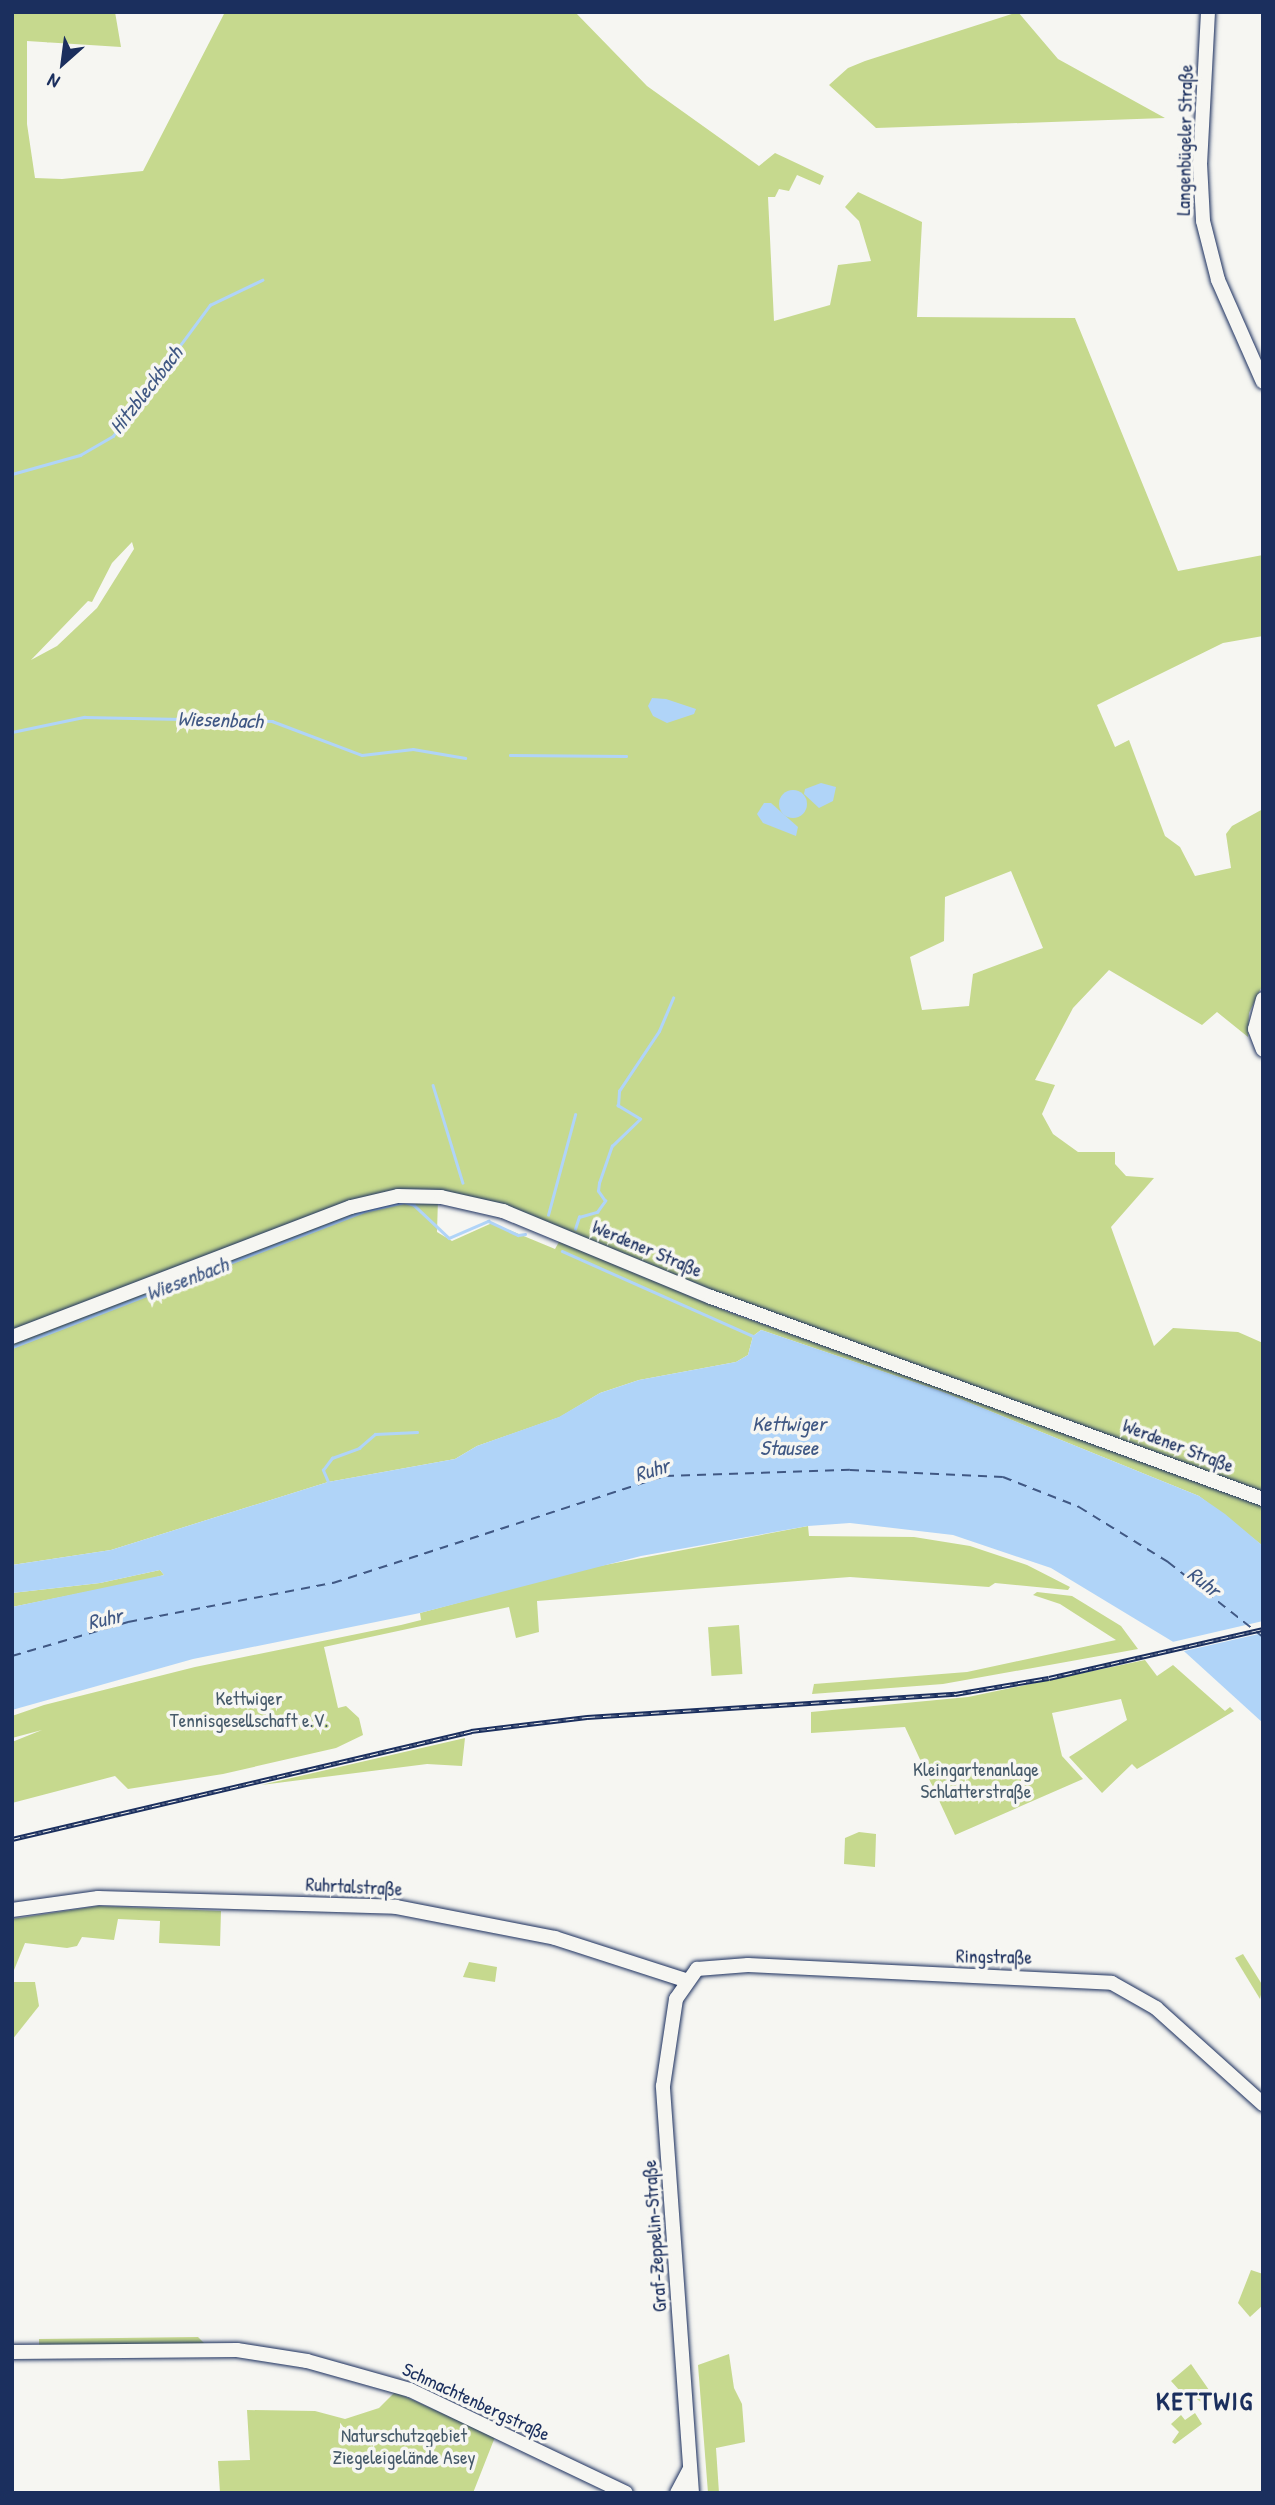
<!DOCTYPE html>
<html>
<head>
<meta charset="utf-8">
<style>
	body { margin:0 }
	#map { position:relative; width:1275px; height:2505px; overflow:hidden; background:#f6f6f2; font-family:"Patrick Hand",sans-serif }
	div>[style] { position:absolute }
	.green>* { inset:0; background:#c6d98e; transform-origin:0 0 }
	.water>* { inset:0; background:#b0d4f8 }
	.round { border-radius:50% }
	.pier>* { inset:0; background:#f6f6f2 }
	.stream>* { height:2.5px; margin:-1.25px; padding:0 1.25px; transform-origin:1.25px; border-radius:1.25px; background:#b0d4f8 }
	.ferry>* { height:2px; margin-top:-1px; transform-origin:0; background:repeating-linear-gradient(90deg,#405884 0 9px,transparent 0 16px) }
	.roads { filter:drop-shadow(0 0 2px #1b2f5e) drop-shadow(0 0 2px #1b2f5e) }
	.secondary>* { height:14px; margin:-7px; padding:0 7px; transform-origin:7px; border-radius:7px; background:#f6f6f2 }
	.rail>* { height:5px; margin-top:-2.5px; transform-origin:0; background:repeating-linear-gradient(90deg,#f6f6f2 0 8px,#1b2f5e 0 16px); box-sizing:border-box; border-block:2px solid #1b2f5e }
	span { translate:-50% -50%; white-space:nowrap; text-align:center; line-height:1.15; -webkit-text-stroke:7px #f6f6f2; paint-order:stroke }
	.street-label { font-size:19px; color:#1b2f5e }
	.park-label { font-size:19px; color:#465a6a }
	.water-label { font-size:21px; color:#405884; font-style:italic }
	.district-label { font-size:26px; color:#1b2f5e; font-weight:700; letter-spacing:2px }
	.frame { position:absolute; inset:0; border:14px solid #1b2f5e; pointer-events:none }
	.north { position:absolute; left:28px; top:28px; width:70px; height:70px; -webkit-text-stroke:5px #f6f6f2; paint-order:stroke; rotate:208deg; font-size:19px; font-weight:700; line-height:28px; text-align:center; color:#1b2f5e }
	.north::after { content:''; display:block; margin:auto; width:24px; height:32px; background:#1b2f5e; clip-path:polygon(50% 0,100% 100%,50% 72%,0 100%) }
</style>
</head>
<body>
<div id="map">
	<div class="green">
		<div style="clip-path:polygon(evenodd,12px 12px,115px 12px,121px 47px,27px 41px,27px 124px,35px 178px,62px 179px,143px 171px,225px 12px,575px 12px,647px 86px,759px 166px,775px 153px,824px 176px,820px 185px,797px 175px,789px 191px,779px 189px,775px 197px,768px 197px,774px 321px,830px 305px,838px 265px,871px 261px,859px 221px,845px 207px,858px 192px,922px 222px,917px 317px,1075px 318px,1178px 571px,1263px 555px,1263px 636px,1223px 643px,1097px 705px,1115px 747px,1129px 740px,1165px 836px,1180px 847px,1195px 876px,1231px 868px,1226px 834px,1232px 826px,1263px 809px,1263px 984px,1249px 1013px,1248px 1037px,1217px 1012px,1202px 1025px,1109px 970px,1073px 1008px,1035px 1080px,1055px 1085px,1042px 1114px,1053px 1134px,1078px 1152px,1115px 1152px,1115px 1164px,1126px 1176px,1154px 1178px,1111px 1227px,1154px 1346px,1173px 1328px,1238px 1332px,1263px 1343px,1263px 1496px,732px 1302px,554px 1229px,438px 1199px,437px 1232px,452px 1241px,492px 1223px,555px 1249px,560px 1240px,726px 1311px,1263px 1503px,1263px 1546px,1199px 1496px,943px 1392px,761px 1330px,753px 1336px,748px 1355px,736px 1362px,639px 1380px,600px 1393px,560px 1417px,477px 1446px,455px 1459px,328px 1482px,111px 1550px,12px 1565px,12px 12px,132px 542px,134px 549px,97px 608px,57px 646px,31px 660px,88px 601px,92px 602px,112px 563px,132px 542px,12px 12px,1011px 871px,1043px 948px,973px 974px,969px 1006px,922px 1010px,910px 957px,944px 941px,945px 897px,1011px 871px)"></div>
		<div style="clip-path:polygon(1018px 12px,1058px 59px,1165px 118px,876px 128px,829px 85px,848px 68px,865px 61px)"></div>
		<div style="clip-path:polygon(808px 1526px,809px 1536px,914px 1537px,970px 1546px,1027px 1565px,1070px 1587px,1068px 1590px,995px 1583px,989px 1587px,850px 1577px,537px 1601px,539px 1632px,516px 1638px,509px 1607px,324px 1647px,338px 1708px,346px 1706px,359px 1718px,363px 1735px,336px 1748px,223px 1774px,128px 1789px,115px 1776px,12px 1803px,12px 1742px,42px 1730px,12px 1738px,12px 1716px,44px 1705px,195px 1667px,401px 1625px,421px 1620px,420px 1613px,584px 1569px)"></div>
		<div style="clip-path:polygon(160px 1570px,164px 1575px,146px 1580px,12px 1607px,12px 1593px,100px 1583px)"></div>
		<div style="clip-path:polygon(1037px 1592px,1072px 1596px,1121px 1626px,1138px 1649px,943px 1684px,812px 1694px,814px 1684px,967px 1672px,1116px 1640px,1060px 1604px,1033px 1595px)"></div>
		<div style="left:739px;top:1625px;width:49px;height:31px;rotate:86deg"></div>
		<div style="clip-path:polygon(1145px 1660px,1157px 1676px,1173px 1665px,1225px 1711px,1230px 1707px,1234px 1711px,1137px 1769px,1132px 1764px,1102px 1793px,1069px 1757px,1127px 1720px,1121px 1699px,1052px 1713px,1062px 1756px,1083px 1779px,955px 1835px,905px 1727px,811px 1733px,811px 1712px,968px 1697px)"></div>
		<div style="clip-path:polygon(465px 1738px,462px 1766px,427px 1764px,261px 1785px)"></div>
		<div style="clip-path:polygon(859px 1832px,876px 1834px,875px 1867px,844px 1864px,845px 1838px)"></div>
		<div style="clip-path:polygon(98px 1906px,221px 1911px,220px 1946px,159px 1943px,160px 1921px,118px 1919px,114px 1940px,82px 1937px,77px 1946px,67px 1948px,25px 1943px,12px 1975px,12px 1919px)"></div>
		<div style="clip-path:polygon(1243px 1954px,1263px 1986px,1260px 1999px,1235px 1958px)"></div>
		<div style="clip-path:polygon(469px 1962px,497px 1967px,495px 1982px,463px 1977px)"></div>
		<div style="clip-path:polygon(12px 1982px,35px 1982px,39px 2006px,12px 2040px)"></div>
		<div style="clip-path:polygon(1251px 2270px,1263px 2274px,1263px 2305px,1250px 2317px,1238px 2303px)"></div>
		<div style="clip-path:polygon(198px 2337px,206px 2345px,39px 2348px,39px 2339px)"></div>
		<div style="clip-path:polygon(729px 2354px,734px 2388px,742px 2404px,745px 2442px,716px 2448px,719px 2493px,708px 2493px,698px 2365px)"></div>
		<div style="clip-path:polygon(1191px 2364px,1209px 2390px,1209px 2408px,1194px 2397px,1189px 2401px,1171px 2381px)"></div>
		<div style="clip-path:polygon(395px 2392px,495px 2437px,473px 2493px,220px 2493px,218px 2461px,250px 2460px,247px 2410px,315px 2411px,345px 2419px,379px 2408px)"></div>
		<div style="clip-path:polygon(1195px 2413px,1202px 2424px,1175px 2444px,1172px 2442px,1179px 2432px,1171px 2424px,1181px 2415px,1185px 2420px)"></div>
	</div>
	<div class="water">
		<div style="clip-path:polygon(652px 698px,666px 699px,696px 709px,694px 714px,667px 723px,653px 716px,648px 706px)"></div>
		<div style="clip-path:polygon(821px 783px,836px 787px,833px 801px,819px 808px,804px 794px,805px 789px)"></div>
		<div class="round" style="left:779px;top:790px;width:28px;height:28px"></div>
		<div style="clip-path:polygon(764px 803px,771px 803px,798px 827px,796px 836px,763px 823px,757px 814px)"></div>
		<div style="clip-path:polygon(761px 1330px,943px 1392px,1199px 1496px,1225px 1514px,1263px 1546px,1263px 1723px,1175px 1643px,1051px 1568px,953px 1535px,850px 1523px,808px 1526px,641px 1556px,420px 1613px,193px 1659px,12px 1710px,12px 1607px,164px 1575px,160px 1570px,100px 1583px,12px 1593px,12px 1565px,111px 1550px,328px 1482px,455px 1459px,477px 1446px,559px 1417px,600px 1393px,639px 1380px,736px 1362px,748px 1355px,753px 1336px)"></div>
	</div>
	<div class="pier">
		<div style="clip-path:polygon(1263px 1621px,1263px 1633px,1180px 1652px,1168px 1643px)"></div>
	</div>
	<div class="stream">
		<div style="left:12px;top:474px;width:71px;rotate:-15.6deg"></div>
		<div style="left:80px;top:455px;width:38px;rotate:-30deg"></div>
		<div style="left:113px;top:436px;width:163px;rotate:-53.5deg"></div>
		<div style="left:210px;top:305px;width:58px;rotate:-25.7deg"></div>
		<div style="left:12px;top:732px;width:74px;rotate:-11.8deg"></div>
		<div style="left:84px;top:717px;width:188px;rotate:1.2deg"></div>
		<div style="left:272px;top:721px;width:96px;rotate:20.7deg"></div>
		<div style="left:362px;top:755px;width:51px;rotate:-6.7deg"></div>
		<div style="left:413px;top:749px;width:53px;rotate:9.8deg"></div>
		<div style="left:510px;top:755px;width:116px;rotate:0.5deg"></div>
		<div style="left:433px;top:1085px;width:102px;rotate:73deg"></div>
		<div style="left:548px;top:1215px;width:104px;rotate:-74.9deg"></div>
		<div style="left:575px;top:1229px;width:13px;rotate:-72deg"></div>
		<div style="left:579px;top:1217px;width:19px;rotate:-16deg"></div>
		<div style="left:597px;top:1212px;width:14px;rotate:-54deg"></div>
		<div style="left:605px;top:1201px;width:12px;rotate:-125deg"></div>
		<div style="left:598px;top:1191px;width:8px;rotate:-83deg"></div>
		<div style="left:599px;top:1183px;width:39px;rotate:-71deg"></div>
		<div style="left:612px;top:1146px;width:39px;rotate:-44deg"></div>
		<div style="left:640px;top:1119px;width:26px;rotate:-149deg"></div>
		<div style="left:618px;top:1106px;width:15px;rotate:-86deg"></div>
		<div style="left:619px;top:1091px;width:72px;rotate:-56.3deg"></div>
		<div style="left:659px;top:1031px;width:36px;rotate:-67deg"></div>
		<div style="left:562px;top:1251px;width:209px;rotate:24deg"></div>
		<div style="left:12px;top:1347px;width:377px;rotate:-21.1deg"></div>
		<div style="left:364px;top:1211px;width:42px;rotate:-12.4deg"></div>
		<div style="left:405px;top:1202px;width:9px;rotate:18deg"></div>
		<div style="left:414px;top:1205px;width:48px;rotate:43.3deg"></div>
		<div style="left:449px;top:1238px;width:43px;rotate:-23.6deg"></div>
		<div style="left:488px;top:1221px;width:33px;rotate:25deg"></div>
		<div style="left:518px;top:1235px;width:7px;rotate:-8deg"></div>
		<div style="left:328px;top:1482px;width:13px;rotate:-113deg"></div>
		<div style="left:323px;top:1470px;width:15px;rotate:-53deg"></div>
		<div style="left:332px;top:1458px;width:29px;rotate:-20deg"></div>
		<div style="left:359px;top:1448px;width:21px;rotate:-41deg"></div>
		<div style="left:375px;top:1434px;width:42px;rotate:-2.7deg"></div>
	</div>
	<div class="ferry">
		<div style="left:12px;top:1656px;width:121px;rotate:-16.3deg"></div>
		<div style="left:128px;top:1622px;width:209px;rotate:-10.8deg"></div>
		<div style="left:333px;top:1583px;width:349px;rotate:-17.9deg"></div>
		<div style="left:665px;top:1476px;width:185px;rotate:-1.9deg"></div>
		<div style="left:850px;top:1470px;width:153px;rotate:2.6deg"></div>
		<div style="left:1003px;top:1477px;width:82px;rotate:21.5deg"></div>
		<div style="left:1079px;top:1507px;width:105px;rotate:31.7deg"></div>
		<div style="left:1168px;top:1562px;width:121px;rotate:38.3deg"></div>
	</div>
	<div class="roads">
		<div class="secondary">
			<div style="left:1208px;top:12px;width:151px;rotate:93deg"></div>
			<div style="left:1200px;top:163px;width:58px;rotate:87deg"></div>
			<div style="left:1203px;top:221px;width:61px;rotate:75.7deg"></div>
			<div style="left:1218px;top:280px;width:111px;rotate:66.2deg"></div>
			<div style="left:1263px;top:999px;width:31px;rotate:105deg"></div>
			<div style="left:1255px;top:1029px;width:22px;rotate:69deg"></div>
			<div style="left:12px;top:1337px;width:363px;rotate:-21deg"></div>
			<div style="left:351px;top:1207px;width:48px;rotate:-13.2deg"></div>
			<div style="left:398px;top:1196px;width:43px;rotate:1.3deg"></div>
			<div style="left:441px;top:1197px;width:64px;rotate:12.7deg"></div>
			<div style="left:503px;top:1211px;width:225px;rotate:22.5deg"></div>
			<div style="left:711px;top:1297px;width:588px;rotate:20.1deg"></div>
			<div style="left:12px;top:1910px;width:87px;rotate:-7.9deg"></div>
			<div style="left:98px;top:1898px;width:298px;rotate:1.7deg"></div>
			<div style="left:396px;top:1907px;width:162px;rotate:11deg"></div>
			<div style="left:555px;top:1938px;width:137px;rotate:17.9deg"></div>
			<div style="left:12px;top:2352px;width:225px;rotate:-0.5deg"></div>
			<div style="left:237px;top:2350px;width:71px;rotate:8.9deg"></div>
			<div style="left:307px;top:2361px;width:107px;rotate:15.7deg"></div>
			<div style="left:410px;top:2390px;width:239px;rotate:25.5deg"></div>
			<div style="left:677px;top:2493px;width:26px;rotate:-62deg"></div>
			<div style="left:692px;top:2493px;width:408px;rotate:-94.1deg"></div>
			<div style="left:663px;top:2086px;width:88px;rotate:-81.5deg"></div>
			<div style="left:676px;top:1999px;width:37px;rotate:-55deg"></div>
			<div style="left:697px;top:1969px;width:51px;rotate:-4.5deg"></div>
			<div style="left:748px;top:1965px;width:364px;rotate:2.8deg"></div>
			<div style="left:1112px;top:1983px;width:51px;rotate:29.6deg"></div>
			<div style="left:1156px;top:2008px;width:144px;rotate:41.9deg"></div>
		</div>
	</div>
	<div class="rail">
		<div style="left:12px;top:1839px;width:472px;rotate:-13.2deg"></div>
		<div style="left:471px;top:1731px;width:117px;rotate:-6.9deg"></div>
		<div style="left:587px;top:1717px;width:369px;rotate:-3.6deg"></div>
		<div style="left:955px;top:1694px;width:95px;rotate:-9.7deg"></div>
		<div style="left:1049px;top:1678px;width:220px;rotate:-12.9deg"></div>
	</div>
	<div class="street-label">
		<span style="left:1185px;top:140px;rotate:-89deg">Langenbügeler Straße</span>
		<span style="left:647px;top:1249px;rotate:23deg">Werdener Straße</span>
		<span style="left:1178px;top:1446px;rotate:21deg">Werdener Straße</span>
		<span style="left:354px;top:1887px;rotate:3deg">Ruhrtalstraße</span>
		<span style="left:994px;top:1957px;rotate:1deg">Ringstraße</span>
		<span style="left:655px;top:2236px;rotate:-94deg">Graf-Zeppelin-Straße</span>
		<span style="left:476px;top:2402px;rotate:25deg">Schmachtenbergstraße</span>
	</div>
	<div class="park-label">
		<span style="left:249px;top:1710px">Kettwiger<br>Tennisgesellschaft e.V.</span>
		<span style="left:976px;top:1781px">Kleingartenanlage<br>Schlatterstraße</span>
		<span style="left:404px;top:2447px">Naturschutzgebiet<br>Ziegeleigelände Asey</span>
	</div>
	<div class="water-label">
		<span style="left:146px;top:390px;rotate:-52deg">Hitzbleckbach</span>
		<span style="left:220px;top:720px;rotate:2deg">Wiesenbach</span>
		<span style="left:187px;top:1279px;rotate:-21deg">Wiesenbach</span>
		<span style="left:789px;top:1436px">Kettwiger<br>Stausee</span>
		<span style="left:652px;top:1470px;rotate:-17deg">Ruhr</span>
		<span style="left:1204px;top:1582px;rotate:38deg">Ruhr</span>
		<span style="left:105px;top:1619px;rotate:-13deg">Ruhr</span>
	</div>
	<div class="district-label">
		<span style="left:1205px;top:2401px">KETTWIG</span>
	</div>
	<div class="frame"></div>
	<div class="north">N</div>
</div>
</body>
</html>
